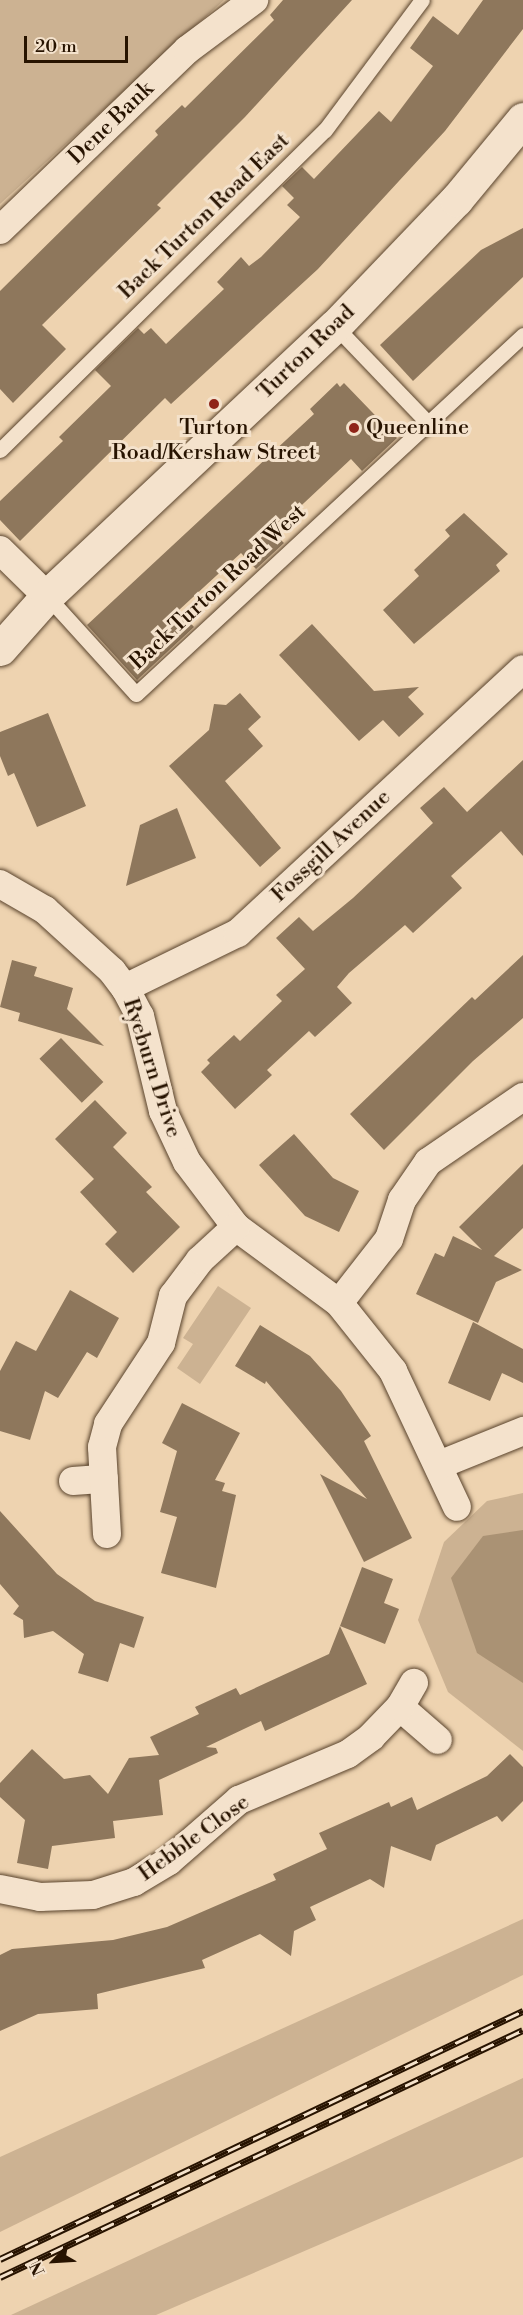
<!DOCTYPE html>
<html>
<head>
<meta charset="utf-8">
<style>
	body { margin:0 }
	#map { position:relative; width:523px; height:2315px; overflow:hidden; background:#eed3b0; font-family:"Libre Bodoni",serif }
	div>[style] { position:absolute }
	.green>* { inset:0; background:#ccb292 }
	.water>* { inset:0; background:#aa9274 }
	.building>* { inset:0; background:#8e775c; transform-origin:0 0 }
	.roads { filter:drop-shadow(0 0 2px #59432c) drop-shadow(0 0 2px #59432c) }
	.service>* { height:15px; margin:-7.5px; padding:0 7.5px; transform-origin:7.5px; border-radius:7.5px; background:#f4e2cc }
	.minor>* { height:28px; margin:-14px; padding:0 14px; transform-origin:14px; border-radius:14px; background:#f4e2cc }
	.secondary>* { height:33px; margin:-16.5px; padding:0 16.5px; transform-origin:16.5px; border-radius:16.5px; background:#f4e2cc }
	.rail>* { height:7px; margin-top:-3.5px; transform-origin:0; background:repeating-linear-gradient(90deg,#f4e2cc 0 14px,#271300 0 28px); box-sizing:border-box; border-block:2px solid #271300 }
	.dots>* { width:16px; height:16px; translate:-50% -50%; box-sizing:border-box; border:3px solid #f4e2cc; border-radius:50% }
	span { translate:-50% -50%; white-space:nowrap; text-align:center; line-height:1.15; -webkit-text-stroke:6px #f4e2cc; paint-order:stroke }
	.street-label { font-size:22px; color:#271300 }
	.poi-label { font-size:22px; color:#271300 }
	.left { translate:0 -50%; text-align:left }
	.north { position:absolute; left:24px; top:2231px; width:60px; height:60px; -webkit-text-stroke:4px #f4e2cc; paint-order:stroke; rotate:245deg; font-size:16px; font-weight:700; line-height:24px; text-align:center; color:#271300 }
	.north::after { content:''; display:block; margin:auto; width:21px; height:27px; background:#271300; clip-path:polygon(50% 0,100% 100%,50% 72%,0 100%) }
	.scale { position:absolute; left:24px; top:36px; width:104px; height:27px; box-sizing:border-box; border:3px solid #271300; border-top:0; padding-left:8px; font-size:18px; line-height:21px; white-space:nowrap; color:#271300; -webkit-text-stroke:4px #f4e2cc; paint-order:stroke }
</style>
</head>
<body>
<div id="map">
	<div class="green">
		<div style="clip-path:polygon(0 0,224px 0,0 204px)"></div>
		<div style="clip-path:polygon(218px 1286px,251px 1308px,200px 1384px,177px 1368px,193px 1344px,183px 1338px)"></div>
		<div style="clip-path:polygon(523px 1493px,523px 1751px,448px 1692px,418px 1620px,444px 1542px,487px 1501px)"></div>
		<div style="clip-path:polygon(523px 1919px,523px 1975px,0 2232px,0 2157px)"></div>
		<div style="clip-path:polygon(523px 2078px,523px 2157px,156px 2315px,11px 2315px)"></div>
	</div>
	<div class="water">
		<div style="clip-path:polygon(523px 1530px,523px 1683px,477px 1653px,451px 1578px,483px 1536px)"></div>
	</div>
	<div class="building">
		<div style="clip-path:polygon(283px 0,352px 0,245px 117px,157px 205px,161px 208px,42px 325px,66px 349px,13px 403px,0 389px,0 291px,158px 135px,155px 131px,182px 105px,185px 108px,274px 20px,270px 15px)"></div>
		<div style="clip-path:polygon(483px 0,523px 0,523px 29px,445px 131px,318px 269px,171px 404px,165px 398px,20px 541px,0 520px,0 501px,63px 441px,59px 437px,111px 386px,95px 370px,138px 328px,144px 334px,151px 328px,166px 344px,224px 289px,217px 282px,241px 257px,249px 266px,261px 257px,300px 217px,287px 205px,294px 198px,282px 186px,302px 167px,314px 179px,379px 111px,391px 122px,433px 66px,410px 48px,433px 16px,458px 35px)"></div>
		<div style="clip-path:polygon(523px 228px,523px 277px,413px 381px,380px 345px,481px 250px)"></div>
		<div style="clip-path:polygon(337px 383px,340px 387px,344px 383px,397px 438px,362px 471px,351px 459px,273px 532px,284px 543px,256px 569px,241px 553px,179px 610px,194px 627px,137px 680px,87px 625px,314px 414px,310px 409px)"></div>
		<div style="clip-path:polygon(464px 513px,508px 554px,496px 565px,500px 571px,414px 644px,383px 610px,419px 576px,414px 570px,450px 536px,445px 530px)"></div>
		<div style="clip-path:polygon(312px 624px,374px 691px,419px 687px,408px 697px,424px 714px,399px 737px,383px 720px,359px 741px,279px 655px)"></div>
		<div style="clip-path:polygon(240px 693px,261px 717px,248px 729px,263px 746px,225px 781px,281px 848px,260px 867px,169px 766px,209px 730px,214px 704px,226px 705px)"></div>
		<div style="clip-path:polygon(48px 713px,86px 806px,37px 827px,14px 773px,8px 776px,0 756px,0 732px)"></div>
		<div style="clip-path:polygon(523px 760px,523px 856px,501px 831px,451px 876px,462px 888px,413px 933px,405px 925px,349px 973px,337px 987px,352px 1003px,315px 1037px,309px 1031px,267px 1070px,272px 1075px,235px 1109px,201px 1072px,210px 1063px,207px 1060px,234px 1035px,240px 1041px,282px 1001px,276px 995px,305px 969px,276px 938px,299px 917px,313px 931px,353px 898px,433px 823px,420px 808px,444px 787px,467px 812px)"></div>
		<div style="clip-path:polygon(177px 808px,196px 858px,126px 886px,140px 825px)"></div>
		<div style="clip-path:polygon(523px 955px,523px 1018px,473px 1061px,384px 1150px,350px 1114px,472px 997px,475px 1000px)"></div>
		<div style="clip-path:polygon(12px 960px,37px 967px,34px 976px,73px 988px,67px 1009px,104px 1046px,18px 1021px,20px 1013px,0 1007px)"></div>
		<div style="left:61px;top:1038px;width:61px;height:30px;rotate:46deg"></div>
		<div style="clip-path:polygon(95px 1100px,127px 1133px,113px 1147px,152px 1187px,146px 1192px,180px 1227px,133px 1273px,105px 1244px,117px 1232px,80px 1192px,94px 1179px,55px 1139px)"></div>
		<div style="clip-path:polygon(294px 1134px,333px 1178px,359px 1191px,339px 1232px,305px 1216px,259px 1165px)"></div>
		<div style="clip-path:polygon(523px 1164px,523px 1228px,494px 1256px,522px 1270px,496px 1282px,478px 1323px,416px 1294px,435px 1253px,444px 1257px,453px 1236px,482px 1250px,459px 1227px)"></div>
		<div style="clip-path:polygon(70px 1290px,119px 1318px,97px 1358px,87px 1352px,58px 1398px,45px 1391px,30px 1440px,0 1431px,0 1371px,16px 1341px,36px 1351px)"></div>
		<div style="clip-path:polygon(473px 1322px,523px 1349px,523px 1383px,502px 1373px,490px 1401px,448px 1383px)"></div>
		<div style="clip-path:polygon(260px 1325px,310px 1356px,341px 1391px,371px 1436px,364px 1441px,412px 1538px,364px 1562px,320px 1474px,367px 1499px,266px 1381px,265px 1384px,235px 1366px)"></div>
		<div style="clip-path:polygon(182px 1403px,240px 1433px,215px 1480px,225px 1483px,222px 1491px,236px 1495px,216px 1588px,161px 1573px,177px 1517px,160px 1512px,177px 1451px,162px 1443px)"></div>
		<div style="clip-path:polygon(0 1511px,57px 1574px,95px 1601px,144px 1617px,134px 1648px,120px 1643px,108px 1682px,78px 1673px,84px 1654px,53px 1631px,24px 1638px,23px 1620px,13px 1614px,19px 1606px,0 1584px)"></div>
		<div style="clip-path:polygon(362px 1567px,393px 1579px,384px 1603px,399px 1609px,385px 1644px,340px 1626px)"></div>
		<div style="clip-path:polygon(340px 1626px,367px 1684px,265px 1731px,261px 1721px,206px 1747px,216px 1748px,218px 1753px,159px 1780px,163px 1815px,113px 1821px,115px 1838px,52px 1846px,48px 1869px,17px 1863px,25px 1820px,0 1797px,0 1783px,32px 1749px,64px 1779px,90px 1775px,108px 1794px,129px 1758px,159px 1755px,150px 1737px,199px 1714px,195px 1707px,236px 1688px,240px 1695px,329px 1654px)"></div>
		<div style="clip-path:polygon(510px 1754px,523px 1767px,523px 1801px,502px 1822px,497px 1816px,436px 1845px,431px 1861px,391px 1846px,384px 1888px,370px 1879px,310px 1907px,316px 1920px,294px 1931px,291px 1956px,260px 1934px,202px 1960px,205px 1968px,97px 1994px,98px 2009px,38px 2014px,0 2031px,0 1955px,12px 1949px,113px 1940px,167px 1927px,276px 1880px,273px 1874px,327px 1849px,319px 1833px,389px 1802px,391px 1807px,412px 1797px,417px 1810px,487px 1776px)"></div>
	</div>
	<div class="roads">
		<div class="service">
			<div style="left:335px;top:326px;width:132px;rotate:46.2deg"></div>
			<div style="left:0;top:450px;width:456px;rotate:-44.6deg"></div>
			<div style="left:325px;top:130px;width:162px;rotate:-53.3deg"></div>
			<div style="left:47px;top:596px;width:132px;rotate:47.8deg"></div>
			<div style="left:136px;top:694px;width:528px;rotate:-42.85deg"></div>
		</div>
		<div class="minor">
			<div style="left:0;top:230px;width:260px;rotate:-43.9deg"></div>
			<div style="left:187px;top:50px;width:84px;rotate:-36.7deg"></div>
			<div style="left:0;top:550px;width:66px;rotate:44.4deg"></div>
			<div style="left:0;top:884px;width:52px;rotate:30deg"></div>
			<div style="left:45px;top:910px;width:91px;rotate:42.3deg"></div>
			<div style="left:112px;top:971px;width:21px;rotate:53deg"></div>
			<div style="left:125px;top:988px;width:32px;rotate:62deg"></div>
			<div style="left:140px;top:1016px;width:98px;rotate:76.4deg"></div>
			<div style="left:163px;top:1111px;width:56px;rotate:64.8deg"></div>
			<div style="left:187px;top:1162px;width:81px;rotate:53deg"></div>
			<div style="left:236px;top:1227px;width:128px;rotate:36.4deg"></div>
			<div style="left:339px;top:1303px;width:87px;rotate:51.5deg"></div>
			<div style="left:393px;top:1371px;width:150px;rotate:64.8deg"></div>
			<div style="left:125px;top:988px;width:126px;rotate:-26deg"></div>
			<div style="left:238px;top:933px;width:388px;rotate:-42.8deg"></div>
			<div style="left:339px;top:1303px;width:81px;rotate:-52deg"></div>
			<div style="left:389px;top:1239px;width:41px;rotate:-71.6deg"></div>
			<div style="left:402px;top:1200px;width:46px;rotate:-55.6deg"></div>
			<div style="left:428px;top:1162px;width:115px;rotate:-34.4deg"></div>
			<div style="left:439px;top:1465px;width:91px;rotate:-22deg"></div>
			<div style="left:73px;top:1481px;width:31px;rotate:-4deg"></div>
			<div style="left:107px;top:1534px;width:87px;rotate:-93.3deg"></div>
			<div style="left:102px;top:1447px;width:24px;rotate:-75deg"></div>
			<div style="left:108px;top:1424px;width:97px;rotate:-56.8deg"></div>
			<div style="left:161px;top:1343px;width:49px;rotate:-75.7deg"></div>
			<div style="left:173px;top:1296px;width:45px;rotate:-53.1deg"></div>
			<div style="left:200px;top:1260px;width:49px;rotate:-42.5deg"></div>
			<div style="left:400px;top:1707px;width:50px;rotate:41deg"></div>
			<div style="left:0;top:1889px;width:41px;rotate:11.3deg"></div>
			<div style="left:40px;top:1897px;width:53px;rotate:-2.2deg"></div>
			<div style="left:93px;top:1895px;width:43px;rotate:-17.6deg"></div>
			<div style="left:134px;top:1882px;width:41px;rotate:-31deg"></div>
			<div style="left:169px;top:1861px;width:93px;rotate:-41.1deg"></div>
			<div style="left:239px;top:1800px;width:118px;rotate:-22.9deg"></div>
			<div style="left:348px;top:1754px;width:29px;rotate:-36deg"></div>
			<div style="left:371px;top:1737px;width:42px;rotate:-46deg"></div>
			<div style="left:400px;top:1707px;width:28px;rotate:-60deg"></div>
		</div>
		<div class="secondary">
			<div style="left:0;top:649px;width:71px;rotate:-48.4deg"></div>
			<div style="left:47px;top:596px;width:395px;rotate:-43.2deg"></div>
			<div style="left:335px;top:326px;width:175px;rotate:-46.2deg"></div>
			<div style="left:456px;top:200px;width:105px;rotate:-50.4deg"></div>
		</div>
	</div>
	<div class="rail">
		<div style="left:0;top:2259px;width:579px;rotate:-25.37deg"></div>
		<div style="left:0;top:2277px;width:578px;rotate:-25.28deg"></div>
	</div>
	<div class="dots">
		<div style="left:214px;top:404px;background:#8f2418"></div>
		<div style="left:354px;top:428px;background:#8f2418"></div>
	</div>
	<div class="street-label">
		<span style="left:111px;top:123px;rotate:-44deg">Dene Bank</span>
		<span style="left:204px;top:216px;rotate:-44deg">Back Turton Road East</span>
		<span style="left:306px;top:352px;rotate:-44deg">Turton Road</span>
		<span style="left:218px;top:587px;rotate:-43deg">Back Turton Road West</span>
		<span style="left:331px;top:846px;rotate:-43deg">Fossgill Avenue</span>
		<span style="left:152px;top:1068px;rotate:72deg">Ryeburn Drive</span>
		<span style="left:194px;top:1838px;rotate:-36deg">Hebble Close</span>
	</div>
	<div class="poi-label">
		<span style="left:214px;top:440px">Turton<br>Road/Kershaw Street</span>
		<span class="left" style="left:366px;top:428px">Queenline</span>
	</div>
	<div class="north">N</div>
	<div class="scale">20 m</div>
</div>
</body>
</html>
